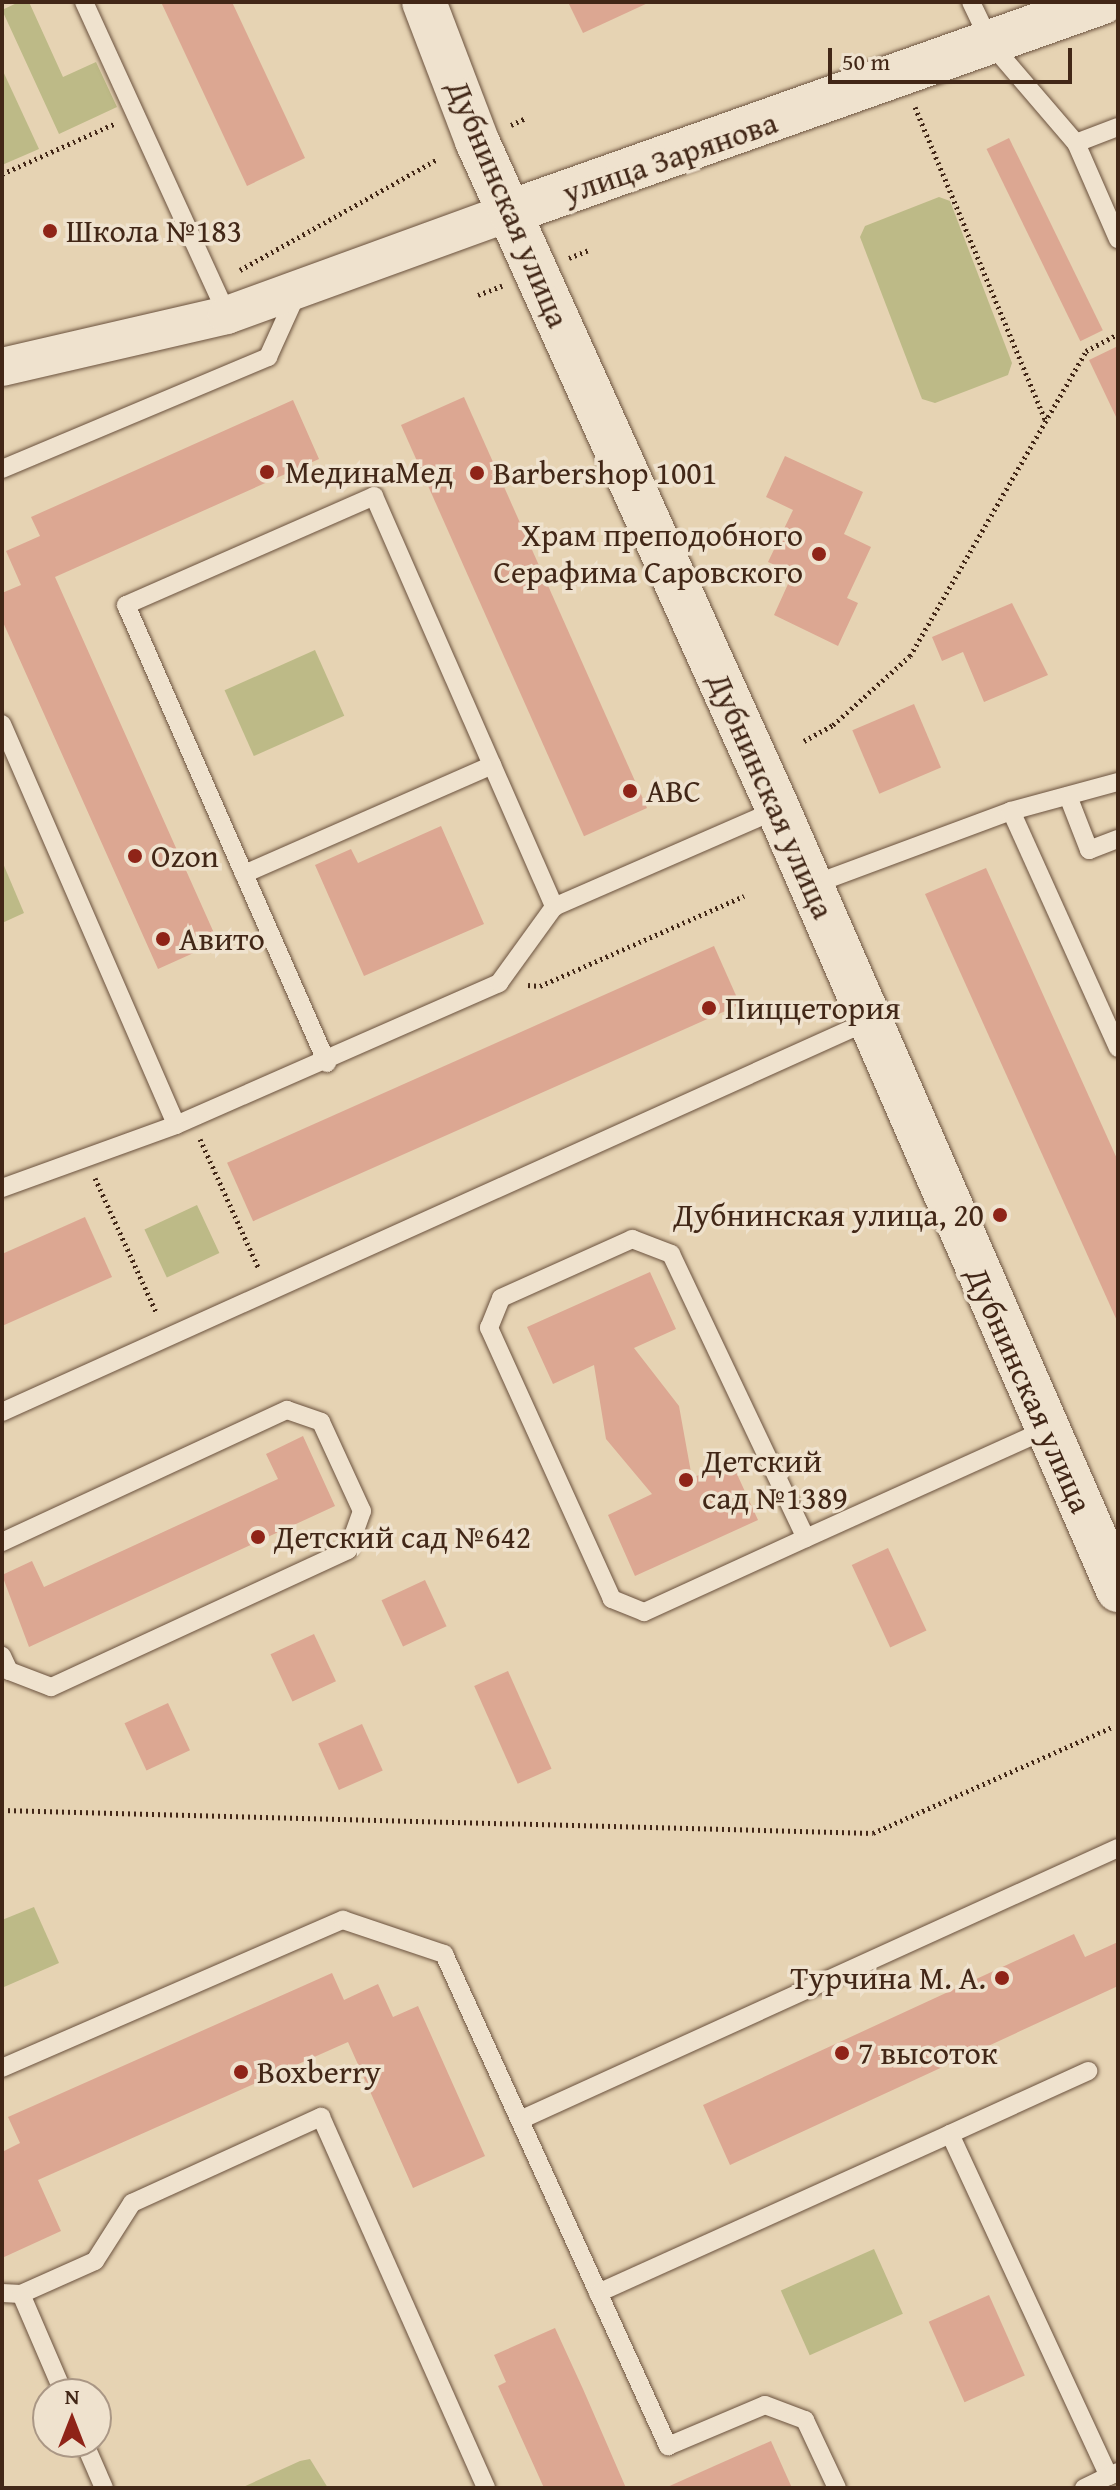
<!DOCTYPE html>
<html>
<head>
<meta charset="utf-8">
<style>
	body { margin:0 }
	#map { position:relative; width:1120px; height:2490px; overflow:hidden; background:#e6d3b3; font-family:"Gentium Book Plus",serif }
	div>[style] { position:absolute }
	.green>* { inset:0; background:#bdba87; transform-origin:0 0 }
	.building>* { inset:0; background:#dca792; transform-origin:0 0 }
	.path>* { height:5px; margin-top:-2.5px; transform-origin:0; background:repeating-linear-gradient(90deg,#422717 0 2px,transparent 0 6px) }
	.roads { filter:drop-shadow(0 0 2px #6b523e) drop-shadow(0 0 2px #6b523e) }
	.lane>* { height:18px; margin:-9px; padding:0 9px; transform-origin:9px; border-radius:9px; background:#efe2ce }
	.street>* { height:38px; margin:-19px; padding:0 19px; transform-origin:19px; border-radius:19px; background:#efe2ce }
	.secondary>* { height:44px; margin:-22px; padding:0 22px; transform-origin:22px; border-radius:22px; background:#efe2ce }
	.dots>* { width:22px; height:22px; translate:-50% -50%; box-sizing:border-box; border:4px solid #efe2ce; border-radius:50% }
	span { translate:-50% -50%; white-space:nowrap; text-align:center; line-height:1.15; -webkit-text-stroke:7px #efe2ce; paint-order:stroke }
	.street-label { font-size:32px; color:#422717 }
	.poi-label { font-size:32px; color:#422717 }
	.left { translate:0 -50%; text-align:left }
	.right { translate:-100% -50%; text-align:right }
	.frame { position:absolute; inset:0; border:4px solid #422717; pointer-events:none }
	.north { position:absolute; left:32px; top:2378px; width:80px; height:80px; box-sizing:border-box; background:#efe2ce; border:2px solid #aa9785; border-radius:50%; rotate:0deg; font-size:22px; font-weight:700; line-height:32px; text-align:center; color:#422717 }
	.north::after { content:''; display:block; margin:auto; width:28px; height:36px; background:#8f2418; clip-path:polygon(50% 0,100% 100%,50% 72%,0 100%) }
	.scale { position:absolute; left:828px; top:48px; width:244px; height:36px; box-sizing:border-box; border:4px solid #422717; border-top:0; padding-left:10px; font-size:24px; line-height:28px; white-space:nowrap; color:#422717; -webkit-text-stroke:6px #efe2ce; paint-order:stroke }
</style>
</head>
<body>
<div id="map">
	<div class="green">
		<div style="clip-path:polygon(19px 2px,29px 2px,63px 77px,96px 62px,117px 107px,59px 134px,2px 10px)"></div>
		<div style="clip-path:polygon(2px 69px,39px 149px,2px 165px)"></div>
		<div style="clip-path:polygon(939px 197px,950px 201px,1012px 363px,1008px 375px,935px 403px,922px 399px,860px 237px,865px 226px)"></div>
		<div style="left:315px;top:650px;width:72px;height:99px;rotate:66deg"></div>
		<div style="clip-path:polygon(2px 861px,24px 913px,2px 923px)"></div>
		<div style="left:197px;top:1205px;width:53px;height:58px;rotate:65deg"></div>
		<div style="clip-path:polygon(34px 1907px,59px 1963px,4px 1987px,2px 1920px)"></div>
		<div style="left:874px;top:2249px;width:71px;height:102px;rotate:66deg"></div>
		<div style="clip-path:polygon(310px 2459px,328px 2488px,241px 2488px,300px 2461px)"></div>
	</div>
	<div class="building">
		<div style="clip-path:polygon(161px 2px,232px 2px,305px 158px,247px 186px)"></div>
		<div style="clip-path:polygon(568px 2px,650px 2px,583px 33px)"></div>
		<div style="left:1009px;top:138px;width:214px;height:25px;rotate:64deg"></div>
		<div style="clip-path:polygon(1118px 346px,1118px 421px,1089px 360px)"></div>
		<div style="left:464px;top:397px;width:450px;height:69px;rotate:66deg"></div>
		<div style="clip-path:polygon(293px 400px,319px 459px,55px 577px,218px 942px,158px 969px,2px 620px,2px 593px,21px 585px,6px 551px,40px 536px,31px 517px)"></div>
		<div style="clip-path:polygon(785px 456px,863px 492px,844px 534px,871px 547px,847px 598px,858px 603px,838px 646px,774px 615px,793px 573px,768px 562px,793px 510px,766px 497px)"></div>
		<div style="clip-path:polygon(1012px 603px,1048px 675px,984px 702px,963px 652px,942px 661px,932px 637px)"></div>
		<div style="left:914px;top:704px;width:69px;height:67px;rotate:67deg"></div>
		<div style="clip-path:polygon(441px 826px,484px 924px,364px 976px,315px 865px,351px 849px,358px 863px)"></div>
		<div style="clip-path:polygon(986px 868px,1118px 1161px,1118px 1323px,925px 894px)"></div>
		<div style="left:714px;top:946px;width:64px;height:533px;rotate:66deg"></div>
		<div style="clip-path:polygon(85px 1217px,112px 1277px,2px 1326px,2px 1254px)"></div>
		<div style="clip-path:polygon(650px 1272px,676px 1329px,634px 1348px,679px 1406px,692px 1478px,731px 1461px,758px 1520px,635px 1576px,608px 1515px,652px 1494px,606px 1439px,594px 1365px,553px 1384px,527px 1327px)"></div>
		<div style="clip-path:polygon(303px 1436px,335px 1506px,29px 1647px,2px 1575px,32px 1561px,44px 1587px,278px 1479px,266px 1454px)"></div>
		<div style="left:888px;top:1548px;width:91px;height:40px;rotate:65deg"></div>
		<div style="left:425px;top:1580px;width:51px;height:48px;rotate:65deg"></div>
		<div style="left:314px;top:1634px;width:52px;height:48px;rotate:65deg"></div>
		<div style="left:508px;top:1671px;width:107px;height:37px;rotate:66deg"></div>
		<div style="left:168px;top:1703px;width:52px;height:48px;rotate:65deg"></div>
		<div style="left:362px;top:1724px;width:51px;height:48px;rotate:66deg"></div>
		<div style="clip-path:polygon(1074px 1934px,1085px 1957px,1118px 1942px,1118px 1986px,730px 2165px,703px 2105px)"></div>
		<div style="clip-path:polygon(332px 1973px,344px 2000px,378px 1984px,393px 2017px,418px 2006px,485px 2156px,413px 2188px,348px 2042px,38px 2180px,61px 2231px,2px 2258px,2px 2152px,20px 2143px,8px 2117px)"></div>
		<div style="left:989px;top:2295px;width:88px;height:66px;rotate:66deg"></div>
		<div style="clip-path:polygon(555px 2328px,583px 2389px,626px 2488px,544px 2488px,498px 2386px,506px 2382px,494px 2355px)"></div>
		<div style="clip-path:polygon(771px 2441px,792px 2488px,665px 2488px,721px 2463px)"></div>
	</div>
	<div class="path">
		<div style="left:915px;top:107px;width:340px;rotate:67.4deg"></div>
		<div style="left:511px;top:125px;width:17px;rotate:-25deg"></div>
		<div style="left:2px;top:174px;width:123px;rotate:-24.1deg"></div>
		<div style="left:569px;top:258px;width:22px;rotate:-22deg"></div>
		<div style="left:240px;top:270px;width:227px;rotate:-29.3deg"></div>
		<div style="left:478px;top:295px;width:26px;rotate:-21deg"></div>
		<div style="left:804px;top:741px;width:33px;rotate:-29deg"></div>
		<div style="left:833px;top:725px;width:103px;rotate:-41.9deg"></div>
		<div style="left:910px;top:656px;width:352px;rotate:-60deg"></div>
		<div style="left:1086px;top:351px;width:36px;rotate:-28deg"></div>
		<div style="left:528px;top:985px;width:12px;rotate:5deg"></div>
		<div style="left:540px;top:986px;width:223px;rotate:-23.8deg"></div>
		<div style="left:200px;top:1139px;width:143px;rotate:65.6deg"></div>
		<div style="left:95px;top:1178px;width:149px;rotate:65.5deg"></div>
		<div style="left:2px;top:1810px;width:871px;rotate:1.51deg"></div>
		<div style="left:873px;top:1833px;width:261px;rotate:-23.9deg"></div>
	</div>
	<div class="roads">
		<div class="lane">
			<div style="left:84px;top:2px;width:344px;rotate:65.4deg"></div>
			<div style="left:971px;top:2px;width:47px;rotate:64.5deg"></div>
			<div style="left:991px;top:44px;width:130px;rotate:49.4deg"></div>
			<div style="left:1076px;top:143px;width:105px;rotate:66.4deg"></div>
			<div style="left:1076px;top:143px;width:45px;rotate:-20.9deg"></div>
			<div style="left:2px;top:469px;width:289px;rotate:-22.8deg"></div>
			<div style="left:268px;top:357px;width:72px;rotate:-65.6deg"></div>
			<div style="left:2px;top:724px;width:437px;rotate:66.5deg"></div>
			<div style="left:176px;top:1125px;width:185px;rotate:160.1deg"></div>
			<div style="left:1068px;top:796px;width:58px;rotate:68.7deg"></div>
			<div style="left:1089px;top:850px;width:31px;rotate:-21deg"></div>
			<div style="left:1011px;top:811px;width:111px;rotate:-15.2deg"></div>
			<div style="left:244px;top:874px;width:271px;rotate:-23.7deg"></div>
			<div style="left:812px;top:885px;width:212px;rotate:-20.4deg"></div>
			<div style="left:1011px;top:811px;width:260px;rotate:65.7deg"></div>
			<div style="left:327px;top:1063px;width:500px;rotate:-113.69deg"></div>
			<div style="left:126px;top:605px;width:271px;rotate:-23.7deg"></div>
			<div style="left:374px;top:496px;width:449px;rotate:66.3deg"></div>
			<div style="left:176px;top:1125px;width:353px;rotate:-23.7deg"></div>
			<div style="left:499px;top:983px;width:94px;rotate:-54.1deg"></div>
			<div style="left:554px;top:907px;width:244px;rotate:-23.6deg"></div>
			<div style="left:2px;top:1412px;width:953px;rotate:-24.28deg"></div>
			<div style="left:806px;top:1538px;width:178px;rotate:155.4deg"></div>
			<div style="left:644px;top:1612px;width:35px;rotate:-158deg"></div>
			<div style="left:612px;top:1599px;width:298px;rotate:-114.4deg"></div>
			<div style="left:489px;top:1328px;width:32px;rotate:-68deg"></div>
			<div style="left:501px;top:1298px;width:144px;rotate:-24.2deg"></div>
			<div style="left:632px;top:1239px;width:42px;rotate:21deg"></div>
			<div style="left:671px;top:1254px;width:314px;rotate:64.6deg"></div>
			<div style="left:806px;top:1538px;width:262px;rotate:-24.3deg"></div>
			<div style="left:2px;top:1542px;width:314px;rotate:-24.9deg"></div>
			<div style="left:287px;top:1410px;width:36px;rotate:19deg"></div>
			<div style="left:321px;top:1422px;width:98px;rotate:65.3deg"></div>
			<div style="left:362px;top:1511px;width:41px;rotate:109.7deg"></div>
			<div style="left:348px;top:1550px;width:327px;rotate:155.2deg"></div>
			<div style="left:51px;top:1687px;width:45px;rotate:-159.1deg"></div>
			<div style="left:9px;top:1671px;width:17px;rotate:-115deg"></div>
			<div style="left:2px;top:2068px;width:372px;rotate:-23.5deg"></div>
			<div style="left:343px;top:1920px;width:107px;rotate:18.6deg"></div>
			<div style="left:444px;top:1954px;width:541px;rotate:65.52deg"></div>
			<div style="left:668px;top:2446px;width:105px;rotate:-22.9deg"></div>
			<div style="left:765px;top:2405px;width:43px;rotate:20.6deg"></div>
			<div style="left:805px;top:2420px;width:75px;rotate:64.8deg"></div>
			<div style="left:520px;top:2120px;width:657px;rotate:-24.46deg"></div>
			<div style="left:950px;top:2134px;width:152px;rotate:-24.5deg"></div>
			<div style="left:2px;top:2293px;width:19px;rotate:3deg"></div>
			<div style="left:21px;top:2294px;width:109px;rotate:66.7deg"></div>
			<div style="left:598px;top:2293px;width:386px;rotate:-24.3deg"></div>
			<div style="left:950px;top:2134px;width:377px;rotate:65.1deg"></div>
			<div style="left:1109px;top:2476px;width:10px;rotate:-24deg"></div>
			<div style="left:21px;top:2294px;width:81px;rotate:-24deg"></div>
			<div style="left:95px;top:2261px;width:69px;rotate:-57.5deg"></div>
			<div style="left:132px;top:2203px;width:208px;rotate:-24.5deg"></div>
			<div style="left:321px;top:2117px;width:406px;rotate:66deg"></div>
			<div style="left:84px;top:2442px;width:50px;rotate:66.5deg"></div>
			<div style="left:1084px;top:2488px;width:28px;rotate:-26deg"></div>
		</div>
		<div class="street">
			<div style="left:2px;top:367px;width:231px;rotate:-13deg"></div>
			<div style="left:227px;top:315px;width:301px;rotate:-20deg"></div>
		</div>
		<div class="secondary">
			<div style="left:424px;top:2px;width:149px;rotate:69.1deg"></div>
			<div style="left:477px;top:141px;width:733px;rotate:65.74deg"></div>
			<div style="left:778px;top:809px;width:852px;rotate:66.47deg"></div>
			<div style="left:510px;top:212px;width:629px;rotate:-19.5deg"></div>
		</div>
	</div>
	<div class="dots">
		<div style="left:50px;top:231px;background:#8f2418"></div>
		<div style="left:267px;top:472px;background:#8f2418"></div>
		<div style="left:477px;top:473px;background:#8f2418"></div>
		<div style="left:819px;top:554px;background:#8f2418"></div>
		<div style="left:630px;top:791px;background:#8f2418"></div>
		<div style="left:135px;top:856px;background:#8f2418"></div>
		<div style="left:163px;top:939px;background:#8f2418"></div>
		<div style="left:709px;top:1008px;background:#8f2418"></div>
		<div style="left:1000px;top:1215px;background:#8f2418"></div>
		<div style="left:686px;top:1480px;background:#8f2418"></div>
		<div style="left:258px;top:1537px;background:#8f2418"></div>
		<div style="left:1002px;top:1978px;background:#8f2418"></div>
		<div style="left:842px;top:2053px;background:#8f2418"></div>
		<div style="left:241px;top:2072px;background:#8f2418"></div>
	</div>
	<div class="street-label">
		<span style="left:670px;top:158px;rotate:-19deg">улица Зарянова</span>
		<span style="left:508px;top:204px;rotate:67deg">Дубнинская улица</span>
		<span style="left:771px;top:796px;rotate:66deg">Дубнинская улица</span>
		<span style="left:1029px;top:1390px;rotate:66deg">Дубнинская улица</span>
	</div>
	<div class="poi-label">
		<span class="left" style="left:66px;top:231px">Школа №183</span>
		<span class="left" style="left:285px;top:472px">МединаМед</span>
		<span class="left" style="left:493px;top:473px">Barbershop 1001</span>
		<span class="right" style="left:803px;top:554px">Храм преподобного<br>Серафима Саровского</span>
		<span class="left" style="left:646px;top:791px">ABC</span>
		<span class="left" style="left:151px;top:856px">Ozon</span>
		<span class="left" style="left:179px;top:939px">Авито</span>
		<span class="left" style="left:725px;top:1008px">Пиццетория</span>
		<span class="right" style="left:984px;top:1215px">Дубнинская улица, 20</span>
		<span class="left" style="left:702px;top:1480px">Детский<br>сад №1389</span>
		<span class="left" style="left:274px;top:1537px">Детский сад №642</span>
		<span class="right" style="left:986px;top:1978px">Турчина М. А.</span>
		<span class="left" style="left:858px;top:2053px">7 высоток</span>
		<span class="left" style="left:257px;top:2072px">Boxberry</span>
	</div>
	<div class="frame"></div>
	<div class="north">N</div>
	<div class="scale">50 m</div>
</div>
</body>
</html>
